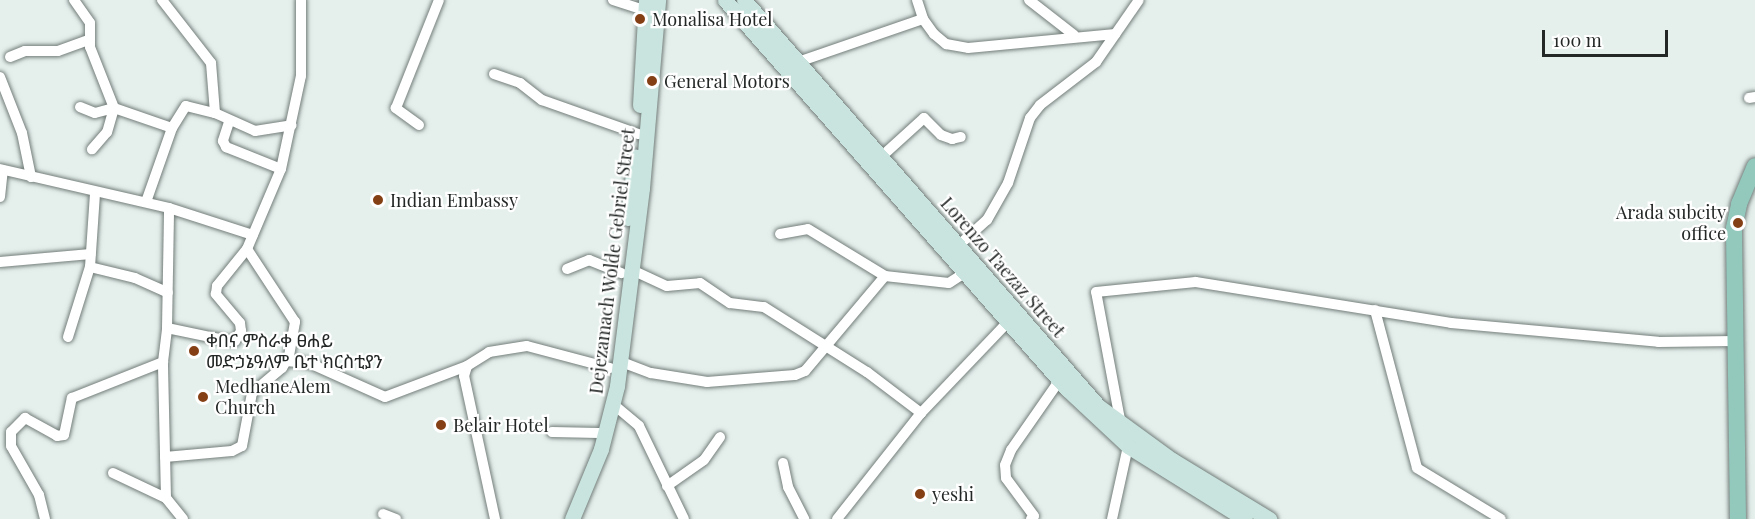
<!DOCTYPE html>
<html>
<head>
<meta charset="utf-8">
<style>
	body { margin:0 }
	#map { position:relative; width:1755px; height:519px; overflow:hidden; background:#e5f0ed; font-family:"Playfair Display","Noto Sans Ethiopic",serif }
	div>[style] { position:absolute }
	.roads { filter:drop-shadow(0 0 2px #737d7a) drop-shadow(0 0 2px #737d7a) }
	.street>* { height:10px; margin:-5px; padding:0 5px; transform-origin:5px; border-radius:5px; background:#fff }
	.secondary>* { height:15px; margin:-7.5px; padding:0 7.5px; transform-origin:7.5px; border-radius:7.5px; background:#c9e4de }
	.primary>* { height:16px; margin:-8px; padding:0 8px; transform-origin:8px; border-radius:8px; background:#93c8bd }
	.dots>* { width:16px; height:16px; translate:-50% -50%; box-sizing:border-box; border:3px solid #fff; border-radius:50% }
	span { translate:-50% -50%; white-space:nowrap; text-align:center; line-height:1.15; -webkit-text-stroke:4.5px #fff; paint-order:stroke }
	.poi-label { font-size:18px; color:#232726 }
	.left { translate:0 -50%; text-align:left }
	.right { translate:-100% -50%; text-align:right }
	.street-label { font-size:18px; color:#232726 }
	.scale { position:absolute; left:1542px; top:30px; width:126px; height:27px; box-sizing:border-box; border:3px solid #232726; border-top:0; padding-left:8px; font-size:18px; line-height:21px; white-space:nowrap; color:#232726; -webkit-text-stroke:4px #fff; paint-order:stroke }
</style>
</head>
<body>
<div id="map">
	<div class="roads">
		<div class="street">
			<div style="left:74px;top:0;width:28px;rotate:55deg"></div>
			<div style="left:90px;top:23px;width:24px;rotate:90deg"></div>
			<div style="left:90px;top:47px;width:66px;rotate:68.5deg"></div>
			<div style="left:114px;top:108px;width:61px;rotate:19deg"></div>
			<div style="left:162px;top:0;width:80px;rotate:52.1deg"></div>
			<div style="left:211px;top:63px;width:50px;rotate:85.4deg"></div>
			<div style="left:215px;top:113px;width:44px;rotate:24.2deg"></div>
			<div style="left:255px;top:131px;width:37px;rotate:-9deg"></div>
			<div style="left:613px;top:0;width:35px;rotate:18deg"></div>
			<div style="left:917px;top:0;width:20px;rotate:72deg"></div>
			<div style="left:923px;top:19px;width:19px;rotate:54deg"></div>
			<div style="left:934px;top:34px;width:16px;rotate:40deg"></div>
			<div style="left:946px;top:44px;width:22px;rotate:10deg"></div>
			<div style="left:968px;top:48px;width:148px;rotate:-5.4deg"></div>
			<div style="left:1029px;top:0;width:57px;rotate:37.9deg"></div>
			<div style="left:10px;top:57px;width:16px;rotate:-22deg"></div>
			<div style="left:25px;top:51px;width:33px"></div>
			<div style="left:58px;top:51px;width:33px;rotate:-20deg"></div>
			<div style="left:798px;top:62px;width:132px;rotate:-19deg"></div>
			<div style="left:494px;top:74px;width:28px;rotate:19deg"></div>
			<div style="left:520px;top:83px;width:28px;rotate:38deg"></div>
			<div style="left:542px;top:100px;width:102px;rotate:19.5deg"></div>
			<div style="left:0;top:77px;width:60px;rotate:68.6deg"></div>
			<div style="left:22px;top:133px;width:45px;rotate:78.4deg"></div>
			<div style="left:1749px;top:98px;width:6px;rotate:-9deg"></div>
			<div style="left:80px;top:107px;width:16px;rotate:22deg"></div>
			<div style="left:95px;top:113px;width:20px;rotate:-15deg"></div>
			<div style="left:114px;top:108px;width:25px;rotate:106deg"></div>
			<div style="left:107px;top:132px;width:23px;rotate:131deg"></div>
			<div style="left:229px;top:122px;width:20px;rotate:108deg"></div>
			<div style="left:223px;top:141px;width:7px;rotate:63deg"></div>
			<div style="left:226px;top:147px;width:59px;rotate:21.8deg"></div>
			<div style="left:419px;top:125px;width:29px;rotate:-144deg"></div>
			<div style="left:396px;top:108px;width:116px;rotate:-68.3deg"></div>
			<div style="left:881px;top:157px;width:58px;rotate:-42.2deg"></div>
			<div style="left:924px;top:118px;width:24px;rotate:45deg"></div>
			<div style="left:941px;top:135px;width:12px;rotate:20deg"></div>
			<div style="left:952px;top:139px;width:9px;rotate:-13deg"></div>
			<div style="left:0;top:169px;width:173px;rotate:13deg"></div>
			<div style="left:169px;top:208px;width:88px;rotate:17.8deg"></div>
			<div style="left:0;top:197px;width:27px;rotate:-84deg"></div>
			<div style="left:146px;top:202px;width:78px;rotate:-70.6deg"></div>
			<div style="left:172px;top:128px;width:26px;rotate:-58deg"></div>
			<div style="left:186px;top:106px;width:30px;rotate:14deg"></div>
			<div style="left:780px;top:234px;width:28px;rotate:-10deg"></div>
			<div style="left:808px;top:229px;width:90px;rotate:31.4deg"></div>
			<div style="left:959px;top:245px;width:38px;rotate:-42deg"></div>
			<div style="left:987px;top:220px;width:43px;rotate:-60.4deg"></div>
			<div style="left:1008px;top:183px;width:69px;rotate:-71.3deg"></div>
			<div style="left:1030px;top:118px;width:16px;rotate:-52deg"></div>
			<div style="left:1040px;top:105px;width:71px;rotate:-37.5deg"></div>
			<div style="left:1096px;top:62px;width:75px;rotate:-55.3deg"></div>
			<div style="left:0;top:262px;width:91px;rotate:-5deg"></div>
			<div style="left:90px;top:267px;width:46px;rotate:13.7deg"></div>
			<div style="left:135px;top:278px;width:36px;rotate:24deg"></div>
			<div style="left:567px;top:269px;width:24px;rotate:-22deg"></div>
			<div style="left:589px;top:260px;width:35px;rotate:22deg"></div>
			<div style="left:632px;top:270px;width:38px;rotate:25deg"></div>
			<div style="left:667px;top:286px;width:33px;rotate:-5deg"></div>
			<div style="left:700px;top:283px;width:36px;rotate:34deg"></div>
			<div style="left:730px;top:303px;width:34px;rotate:7deg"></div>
			<div style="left:764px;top:307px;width:122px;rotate:32.3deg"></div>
			<div style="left:867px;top:372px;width:68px;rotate:37.2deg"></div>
			<div style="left:1375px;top:310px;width:163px;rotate:75.1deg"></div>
			<div style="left:1417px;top:468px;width:98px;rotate:31.3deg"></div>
			<div style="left:167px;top:328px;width:63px;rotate:11.8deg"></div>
			<div style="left:229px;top:341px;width:6px"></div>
			<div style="left:235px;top:341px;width:12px;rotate:-59deg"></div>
			<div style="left:241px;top:331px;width:8px;rotate:-97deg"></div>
			<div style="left:240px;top:323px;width:38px;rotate:-130deg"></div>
			<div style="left:216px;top:294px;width:8px;rotate:-83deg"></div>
			<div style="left:217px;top:286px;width:48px;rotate:-51deg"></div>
			<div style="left:247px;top:249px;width:87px;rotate:-67deg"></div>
			<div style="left:281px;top:169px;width:95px;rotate:-77.9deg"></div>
			<div style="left:301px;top:76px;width:76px;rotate:-90deg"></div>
			<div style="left:68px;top:337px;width:73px;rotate:-72.6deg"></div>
			<div style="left:90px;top:267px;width:74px;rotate:-86.1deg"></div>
			<div style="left:286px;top:361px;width:23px;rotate:5deg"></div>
			<div style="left:309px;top:363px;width:83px;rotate:24.1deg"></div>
			<div style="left:385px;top:397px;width:88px;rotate:-20.7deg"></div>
			<div style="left:619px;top:361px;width:34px;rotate:21deg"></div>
			<div style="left:651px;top:373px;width:57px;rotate:9.1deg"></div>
			<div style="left:707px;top:382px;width:88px;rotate:-4.5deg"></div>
			<div style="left:795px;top:375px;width:11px;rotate:-22deg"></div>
			<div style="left:805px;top:371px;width:124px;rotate:-49.9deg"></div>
			<div style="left:885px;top:276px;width:64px;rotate:6.2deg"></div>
			<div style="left:949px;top:283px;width:20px;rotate:-33deg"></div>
			<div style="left:613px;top:404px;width:34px;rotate:40deg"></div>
			<div style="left:639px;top:426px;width:103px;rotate:64.2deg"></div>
			<div style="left:1121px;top:425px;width:135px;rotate:-100.6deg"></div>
			<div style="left:1096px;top:292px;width:100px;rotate:-5.7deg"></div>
			<div style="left:1196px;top:282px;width:258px;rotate:9.1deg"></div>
			<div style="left:1451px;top:323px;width:208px;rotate:5.2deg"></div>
			<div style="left:1658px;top:342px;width:77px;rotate:-0.7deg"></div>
			<div style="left:552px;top:432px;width:47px;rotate:1.2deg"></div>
			<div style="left:165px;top:457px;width:67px;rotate:-5.1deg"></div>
			<div style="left:232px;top:451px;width:11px;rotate:-27deg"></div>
			<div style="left:242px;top:446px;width:54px;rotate:-79.3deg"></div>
			<div style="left:252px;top:393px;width:39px;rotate:-40deg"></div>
			<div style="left:282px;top:368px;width:14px;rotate:-60deg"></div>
			<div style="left:289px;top:356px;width:35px;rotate:-80deg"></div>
			<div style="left:295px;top:322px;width:87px;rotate:-123.3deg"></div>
			<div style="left:783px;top:463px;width:25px;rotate:78deg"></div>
			<div style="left:788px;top:487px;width:36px;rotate:63deg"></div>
			<div style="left:113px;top:473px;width:59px;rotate:25.3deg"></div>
			<div style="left:166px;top:498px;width:27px;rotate:51deg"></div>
			<div style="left:667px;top:486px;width:45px;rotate:-35.1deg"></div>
			<div style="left:704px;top:460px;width:28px;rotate:-55deg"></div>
			<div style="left:166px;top:498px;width:136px;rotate:-91.3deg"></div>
			<div style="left:163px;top:362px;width:34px;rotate:-83deg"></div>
			<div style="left:167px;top:328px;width:120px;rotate:-89deg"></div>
			<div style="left:383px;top:514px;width:14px;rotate:21deg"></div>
			<div style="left:45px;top:519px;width:25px;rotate:-104deg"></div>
			<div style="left:39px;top:495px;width:56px;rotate:-119.7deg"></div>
			<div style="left:11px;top:446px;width:14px;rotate:-90deg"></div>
			<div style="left:11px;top:432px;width:20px;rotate:-45deg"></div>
			<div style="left:25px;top:418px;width:37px;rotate:29deg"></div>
			<div style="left:57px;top:436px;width:7px;rotate:-8deg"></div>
			<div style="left:64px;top:435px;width:38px;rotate:-78deg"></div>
			<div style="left:72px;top:398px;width:98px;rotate:-21.6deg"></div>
			<div style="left:495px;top:519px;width:146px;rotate:-102.2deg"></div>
			<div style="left:464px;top:376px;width:10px;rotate:-73deg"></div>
			<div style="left:467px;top:366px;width:26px;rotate:-32deg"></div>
			<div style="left:489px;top:352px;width:38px;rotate:-9deg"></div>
			<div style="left:527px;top:346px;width:86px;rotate:14.8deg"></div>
			<div style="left:837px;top:519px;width:135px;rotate:-51.6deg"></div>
			<div style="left:921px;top:413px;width:127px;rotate:-46.3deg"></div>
			<div style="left:1031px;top:519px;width:4px;rotate:-45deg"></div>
			<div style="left:1034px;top:516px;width:47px;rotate:-126.4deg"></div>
			<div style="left:1006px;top:478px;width:13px;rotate:-94deg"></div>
			<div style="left:1005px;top:465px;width:16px;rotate:-68deg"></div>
			<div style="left:1011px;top:450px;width:84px;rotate:-55.2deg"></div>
			<div style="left:1112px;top:519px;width:75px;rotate:-77.6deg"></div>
		</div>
		<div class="secondary">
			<div style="left:725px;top:0;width:519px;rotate:48.67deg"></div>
			<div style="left:1068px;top:390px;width:82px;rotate:43deg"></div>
			<div style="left:1128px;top:446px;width:138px;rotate:32deg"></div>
			<div style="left:744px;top:0;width:539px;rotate:48.91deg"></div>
			<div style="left:1098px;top:406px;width:92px;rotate:36.1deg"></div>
			<div style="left:1172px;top:460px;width:114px;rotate:31.3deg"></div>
			<div style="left:640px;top:105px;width:105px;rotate:-86.7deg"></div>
			<div style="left:628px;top:218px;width:62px;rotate:-83.6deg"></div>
			<div style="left:572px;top:519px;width:76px;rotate:-67.5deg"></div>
			<div style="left:601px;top:449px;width:65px;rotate:-75.7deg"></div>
			<div style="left:617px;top:386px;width:200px;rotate:-82.8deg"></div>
			<div style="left:642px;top:188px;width:189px;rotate:-85.1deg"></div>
		</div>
		<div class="primary">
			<div style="left:1738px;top:519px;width:291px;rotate:-90.8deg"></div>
			<div style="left:1734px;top:228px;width:25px;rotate:-78deg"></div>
			<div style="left:1739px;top:204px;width:41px;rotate:-67.2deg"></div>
		</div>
	</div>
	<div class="dots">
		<div style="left:640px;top:19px;background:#844014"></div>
		<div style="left:652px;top:81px;background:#844014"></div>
		<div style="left:378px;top:200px;background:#844014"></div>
		<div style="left:1738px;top:223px;background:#844014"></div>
		<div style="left:194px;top:351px;background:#844014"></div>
		<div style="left:203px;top:397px;background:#844014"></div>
		<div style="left:441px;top:425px;background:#844014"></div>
		<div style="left:920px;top:494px;background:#844014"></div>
	</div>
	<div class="poi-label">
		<span class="left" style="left:652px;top:19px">Monalisa Hotel</span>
		<span class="left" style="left:664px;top:81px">General Motors</span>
		<span class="left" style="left:390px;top:200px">Indian Embassy</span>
		<span class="right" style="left:1726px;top:223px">Arada subcity<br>office</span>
		<span class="left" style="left:206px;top:351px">ቀበና ምስራቀ ፀሐይ<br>መድኃኔዓለም ቤተ ክርስቲያን</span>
		<span class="left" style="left:215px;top:397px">MedhaneAlem<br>Church</span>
		<span class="left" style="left:453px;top:425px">Belair Hotel</span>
		<span class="left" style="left:932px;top:494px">yeshi</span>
	</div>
	<div class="street-label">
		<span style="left:612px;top:261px;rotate:-83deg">Dejezamach Wolde Gebriel Street</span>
		<span style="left:1003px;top:267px;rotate:49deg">Lorenzo Taezaz Street</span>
	</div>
	<div class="scale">100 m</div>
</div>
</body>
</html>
